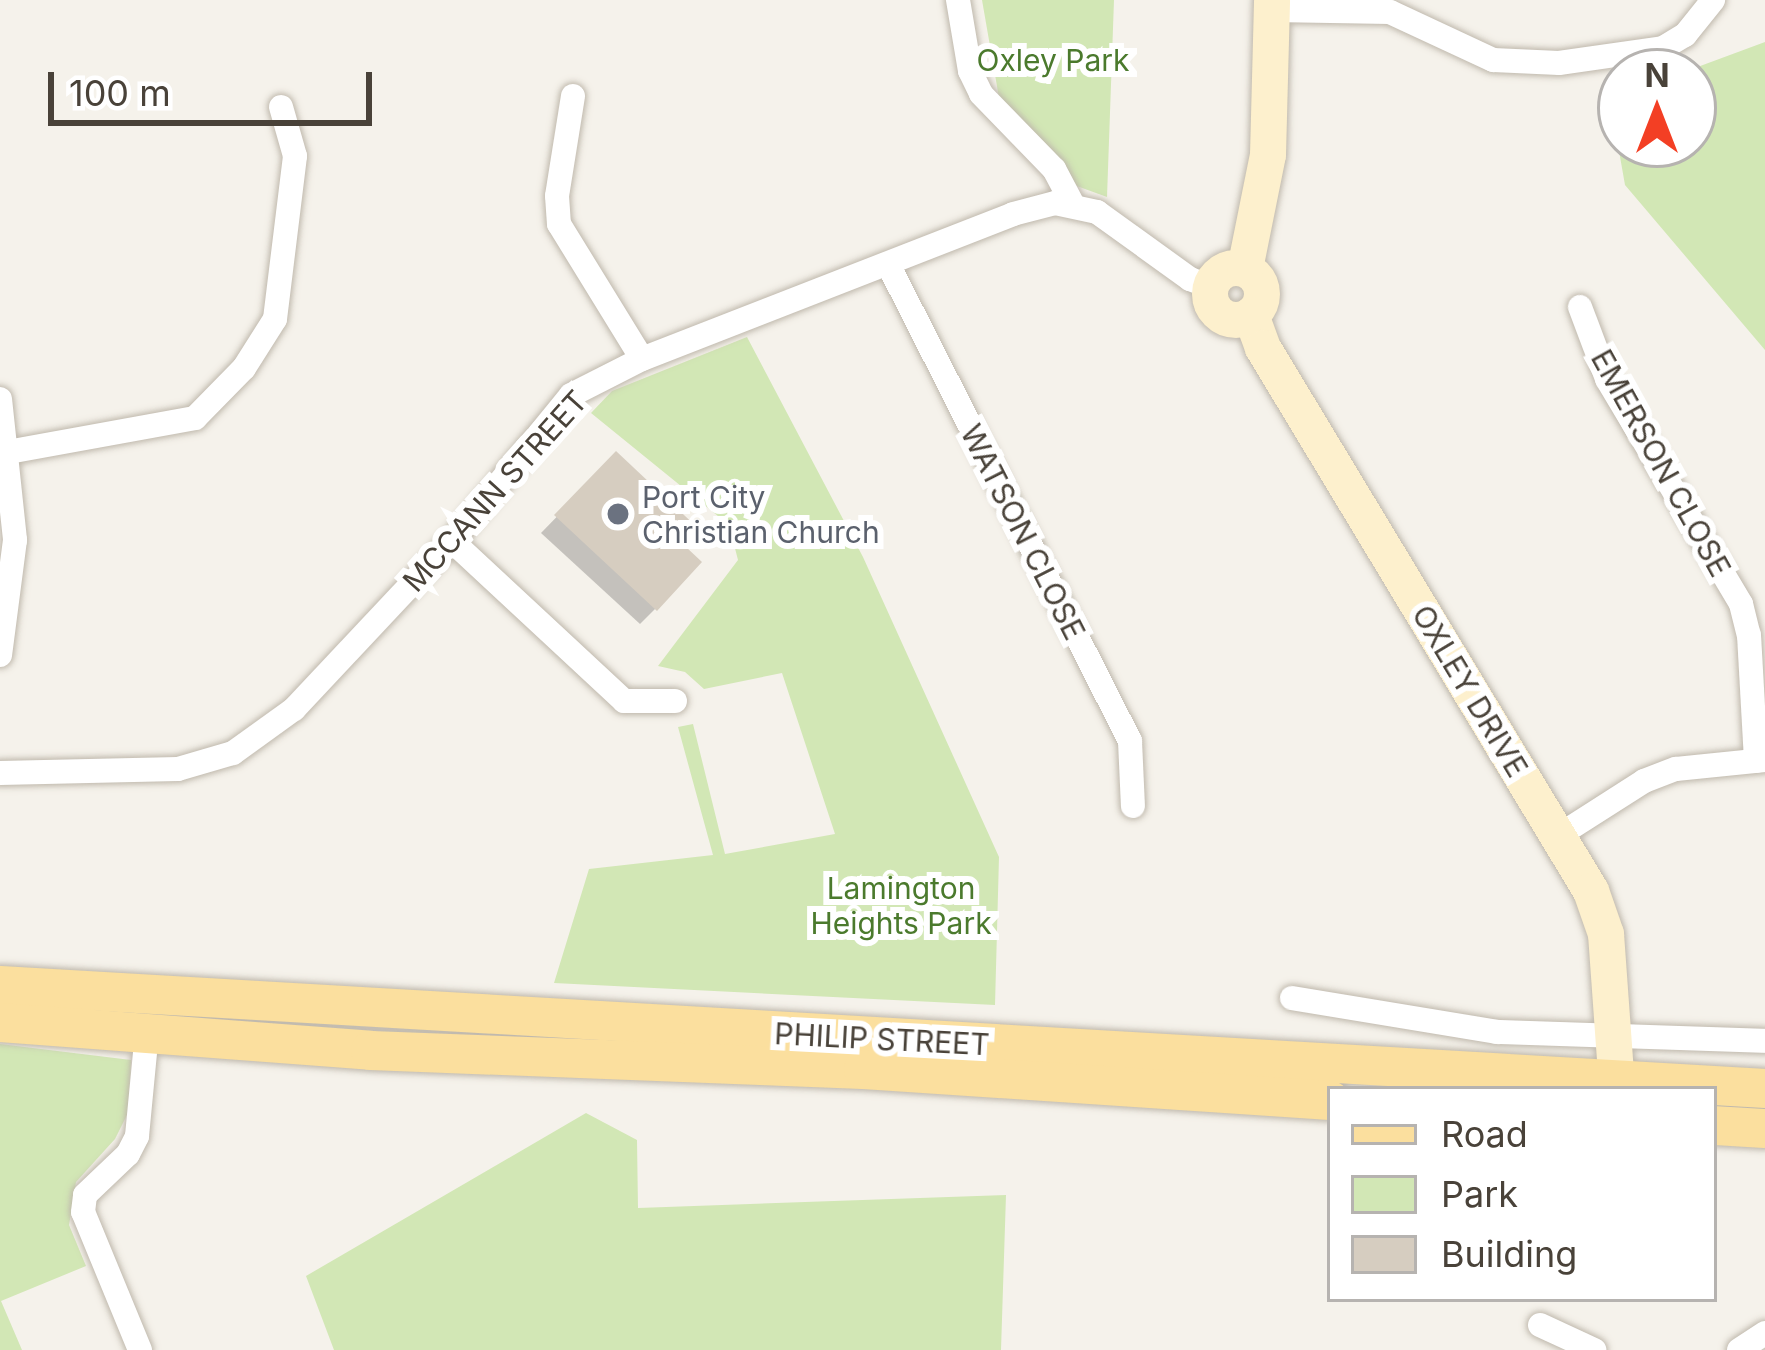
<!DOCTYPE html>
<html>
<head>
<meta charset="utf-8">
<style>
	body { margin:0 }
	#map { position:relative; width:1765px; height:1350px; overflow:hidden; background:#f5f2eb; font-family:Inter,sans-serif }
	div>[style] { position:absolute }
	.green>* { inset:0; background:#d2e7b5 }
	.shadow>* { inset:0; background:#0003 }
	.building>* { inset:0; background:#d6cdc0 }
	.roads { filter:drop-shadow(0 0 3px #c0b9ad) drop-shadow(0 0 3px #c0b9ad) }
	.street>* { height:24px; margin:-12px; padding:0 12px; transform-origin:12px; border-radius:12px; background:#fff }
	.secondary>* { height:36px; margin:-18px; padding:0 18px; transform-origin:18px; border-radius:18px; background:#fdf0cd }
	.secondary>.ring { margin:-18px; padding:0; box-sizing:content-box; background:none; border:36px solid #fdf0cd; border-radius:50% }
	.primary>* { height:39px; margin:-19.5px; padding:0 19.5px; transform-origin:19.5px; border-radius:19.5px; background:#fbdf9e }
	.dots>* { width:33px; height:33px; translate:-50% -50%; box-sizing:border-box; border:6px solid #fff; border-radius:50% }
	span { translate:-50% -50%; white-space:nowrap; text-align:center; line-height:1.15; -webkit-text-stroke:12px #fff; paint-order:stroke }
	.park-label { font-size:30px; color:#4b7a2d }
	.street-label { font-size:30px; color:#494239 }
	.worship-label { font-size:30px; color:#5b616d }
	.left { translate:0 -50%; text-align:left }
	.legend { position:absolute; left:1327px; top:1086px; width:390px; height:216px; box-sizing:border-box; background:#fff; border:3px solid #b6b3b0; margin:0; padding:15px 21px; list-style:none; font-size:36px; color:#494239 }
	.legend li { display:flex; align-items:center; gap:24px; height:60px }
	.legend b { width:60px; border:3px solid #b6b3b0 }
	.north { position:absolute; left:1597px; top:48px; width:120px; height:120px; box-sizing:border-box; background:#fff; border:3px solid #b6b3b0; border-radius:50%; rotate:0deg; font-size:33px; font-weight:700; line-height:48px; text-align:center; color:#494239 }
	.north::after { content:''; display:block; margin:auto; width:42px; height:54px; background:#f33f24; clip-path:polygon(50% 0,100% 100%,50% 72%,0 100%) }
	.scale { position:absolute; left:48px; top:72px; width:324px; height:54px; box-sizing:border-box; border:6px solid #494239; border-top:0; padding-left:15px; font-size:36px; line-height:42px; white-space:nowrap; color:#494239; -webkit-text-stroke:9px #fff; paint-order:stroke }
</style>
</head>
<body>
<div id="map">
	<div class="green">
		<div style="clip-path:polygon(982px 0,1114px 0,1107px 197px,1074px 185px,1002px 115px)"></div>
		<div style="clip-path:polygon(1765px 42px,1765px 350px,1625px 185px,1610px 100px,1621px 96px,1621px 144px,1693px 144px,1693px 72px,1684px 72px)"></div>
		<div style="clip-path:polygon(747px 337px,863px 557px,999px 857px,995px 1005px,554px 983px,589px 869px,713px 855px,678px 727px,693px 724px,725px 854px,835px 834px,782px 673px,704px 689px,685px 672px,658px 666px,738px 560px,729px 525px,591px 413px,612px 391px)"></div>
		<div style="clip-path:polygon(0 1044px,131px 1060px,128px 1113px,115px 1139px,76px 1182px,69px 1225px,86px 1266px,1px 1301px,22px 1350px,0 1350px)"></div>
		<div style="clip-path:polygon(586px 1113px,637px 1140px,638px 1208px,1006px 1195px,1001px 1350px,334px 1350px,306px 1276px)"></div>
	</div>
	<div class="shadow">
		<div style="clip-path:polygon(616px 456px,682px 548px,655px 609px,640px 624px,541px 533px)"></div>
	</div>
	<div class="building">
		<div style="clip-path:polygon(616px 451px,701px 531px,686px 547px,702px 562px,657px 611px,554px 515px)"></div>
	</div>
	<div class="roads">
		<div class="street">
			<div style="left:958px;top:0;width:72px;rotate:80.4deg"></div>
			<div style="left:970px;top:71px;width:25px;rotate:64deg"></div>
			<div style="left:981px;top:94px;width:105px;rotate:45.8deg"></div>
			<div style="left:1054px;top:169px;width:38px;rotate:62deg"></div>
			<div style="left:1272px;top:10px;width:118px;rotate:1deg"></div>
			<div style="left:1390px;top:12px;width:114px;rotate:25deg"></div>
			<div style="left:1493px;top:60px;width:66px;rotate:2.6deg"></div>
			<div style="left:1559px;top:63px;width:105px;rotate:-8.2deg"></div>
			<div style="left:1663px;top:48px;width:26px;rotate:-31deg"></div>
			<div style="left:1685px;top:35px;width:45px;rotate:-51.3deg"></div>
			<div style="left:573px;top:96px;width:101px;rotate:99.1deg"></div>
			<div style="left:557px;top:196px;width:28px;rotate:86deg"></div>
			<div style="left:559px;top:224px;width:158px;rotate:58.4deg"></div>
			<div style="left:888px;top:264px;width:535px;rotate:63.1deg"></div>
			<div style="left:1130px;top:741px;width:65px;rotate:87.4deg"></div>
			<div style="left:1580px;top:307px;width:77px;rotate:69.4deg"></div>
			<div style="left:1607px;top:379px;width:262px;rotate:59.2deg"></div>
			<div style="left:1741px;top:604px;width:32px;rotate:76deg"></div>
			<div style="left:1749px;top:635px;width:126px;rotate:86.8deg"></div>
			<div style="left:0;top:399px;width:142px;rotate:83.9deg"></div>
			<div style="left:15px;top:540px;width:116px;rotate:97.4deg"></div>
			<div style="left:8px;top:452px;width:190px;rotate:-10.3deg"></div>
			<div style="left:195px;top:418px;width:70px;rotate:-45.6deg"></div>
			<div style="left:244px;top:368px;width:58px;rotate:-57.7deg"></div>
			<div style="left:275px;top:319px;width:164px;rotate:-83deg"></div>
			<div style="left:295px;top:156px;width:51px;rotate:-105.9deg"></div>
			<div style="left:452px;top:541px;width:235px;rotate:42.9deg"></div>
			<div style="left:624px;top:701px;width:51px"></div>
			<div style="left:0;top:773px;width:178px;rotate:-1.3deg"></div>
			<div style="left:178px;top:769px;width:57px;rotate:-16.2deg"></div>
			<div style="left:233px;top:753px;width:75px;rotate:-35.8deg"></div>
			<div style="left:294px;top:709px;width:231px;rotate:-46.8deg"></div>
			<div style="left:452px;top:541px;width:188px;rotate:-50.8deg"></div>
			<div style="left:571px;top:395px;width:80px;rotate:-26.9deg"></div>
			<div style="left:642px;top:359px;width:398px;rotate:-21.3deg"></div>
			<div style="left:1013px;top:214px;width:43px;rotate:-14.7deg"></div>
			<div style="left:1055px;top:203px;width:43px;rotate:12.1deg"></div>
			<div style="left:1097px;top:212px;width:115px;rotate:35.8deg"></div>
			<div style="left:1190px;top:279px;width:22px;rotate:21deg"></div>
			<div style="left:1558px;top:836px;width:102px;rotate:-32.6deg"></div>
			<div style="left:1644px;top:781px;width:34px;rotate:-21deg"></div>
			<div style="left:1676px;top:769px;width:89px;rotate:-5.8deg"></div>
			<div style="left:1292px;top:998px;width:208px;rotate:9.4deg"></div>
			<div style="left:1497px;top:1032px;width:268px;rotate:1.9deg"></div>
			<div style="left:1540px;top:1325px;width:60px;rotate:24.8deg"></div>
			<div style="left:140px;top:1350px;width:149px;rotate:-112.4deg"></div>
			<div style="left:83px;top:1212px;width:17px;rotate:-83deg"></div>
			<div style="left:85px;top:1195px;width:59px;rotate:-43.6deg"></div>
			<div style="left:128px;top:1154px;width:20px;rotate:-63deg"></div>
			<div style="left:137px;top:1136px;width:103px;rotate:-84.5deg"></div>
			<div style="left:1739px;top:1350px;width:31px;rotate:-33deg"></div>
		</div>
		<div class="secondary">
			<div class="ring" style="left:1210px;top:268px;width:16px;height:16px"></div>
			<div style="left:1245px;top:269px;width:116px;rotate:-78.6deg"></div>
			<div style="left:1268px;top:155px;width:155px;rotate:-88.5deg"></div>
			<div style="left:1251px;top:315px;width:35px;rotate:70deg"></div>
			<div style="left:1263px;top:348px;width:634px;rotate:58.87deg"></div>
			<div style="left:1591px;top:891px;width:46px;rotate:70.8deg"></div>
			<div style="left:1606px;top:934px;width:155px;rotate:85.9deg"></div>
		</div>
		<div class="primary">
			<div style="left:0;top:985px;width:1768px;rotate:3.34deg"></div>
			<div style="left:0;top:1022px;width:371px;rotate:4.3deg"></div>
			<div style="left:370px;top:1050px;width:493px;rotate:2.2deg"></div>
			<div style="left:863px;top:1069px;width:468px;rotate:3.8deg"></div>
			<div style="left:1714px;top:1125px;width:51px;rotate:3.4deg"></div>
		</div>
	</div>
	<div class="dots">
		<div style="left:618px;top:514px;background:#6b7280"></div>
	</div>
	<div class="park-label">
		<span style="left:1053px;top:60px">Oxley Park</span>
		<span style="left:901px;top:905px">Lamington<br>Heights Park</span>
	</div>
	<div class="street-label">
		<span style="left:1661px;top:463px;rotate:61deg">EMERSON CLOSE</span>
		<span style="left:495px;top:491px;rotate:-48deg">MCCANN STREET</span>
		<span style="left:1023px;top:532px;rotate:63deg">WATSON CLOSE</span>
		<span style="left:1470px;top:691px;rotate:59deg">OXLEY DRIVE</span>
		<span style="left:882px;top:1039px;rotate:3deg">PHILIP STREET</span>
	</div>
	<div class="worship-label">
		<span class="left" style="left:642px;top:514px">Port City<br>Christian Church</span>
	</div>
	<ul class="legend">
	<li><b style="height:15px;background:#fbdf9e"></b>Road</li>
	<li><b style="height:33px;background:#d2e7b5"></b>Park</li>
	<li><b style="height:33px;background:#d6cdc0"></b>Building</li>
	</ul>
	<div class="north">N</div>
	<div class="scale">100 m</div>
</div>
</body>
</html>
